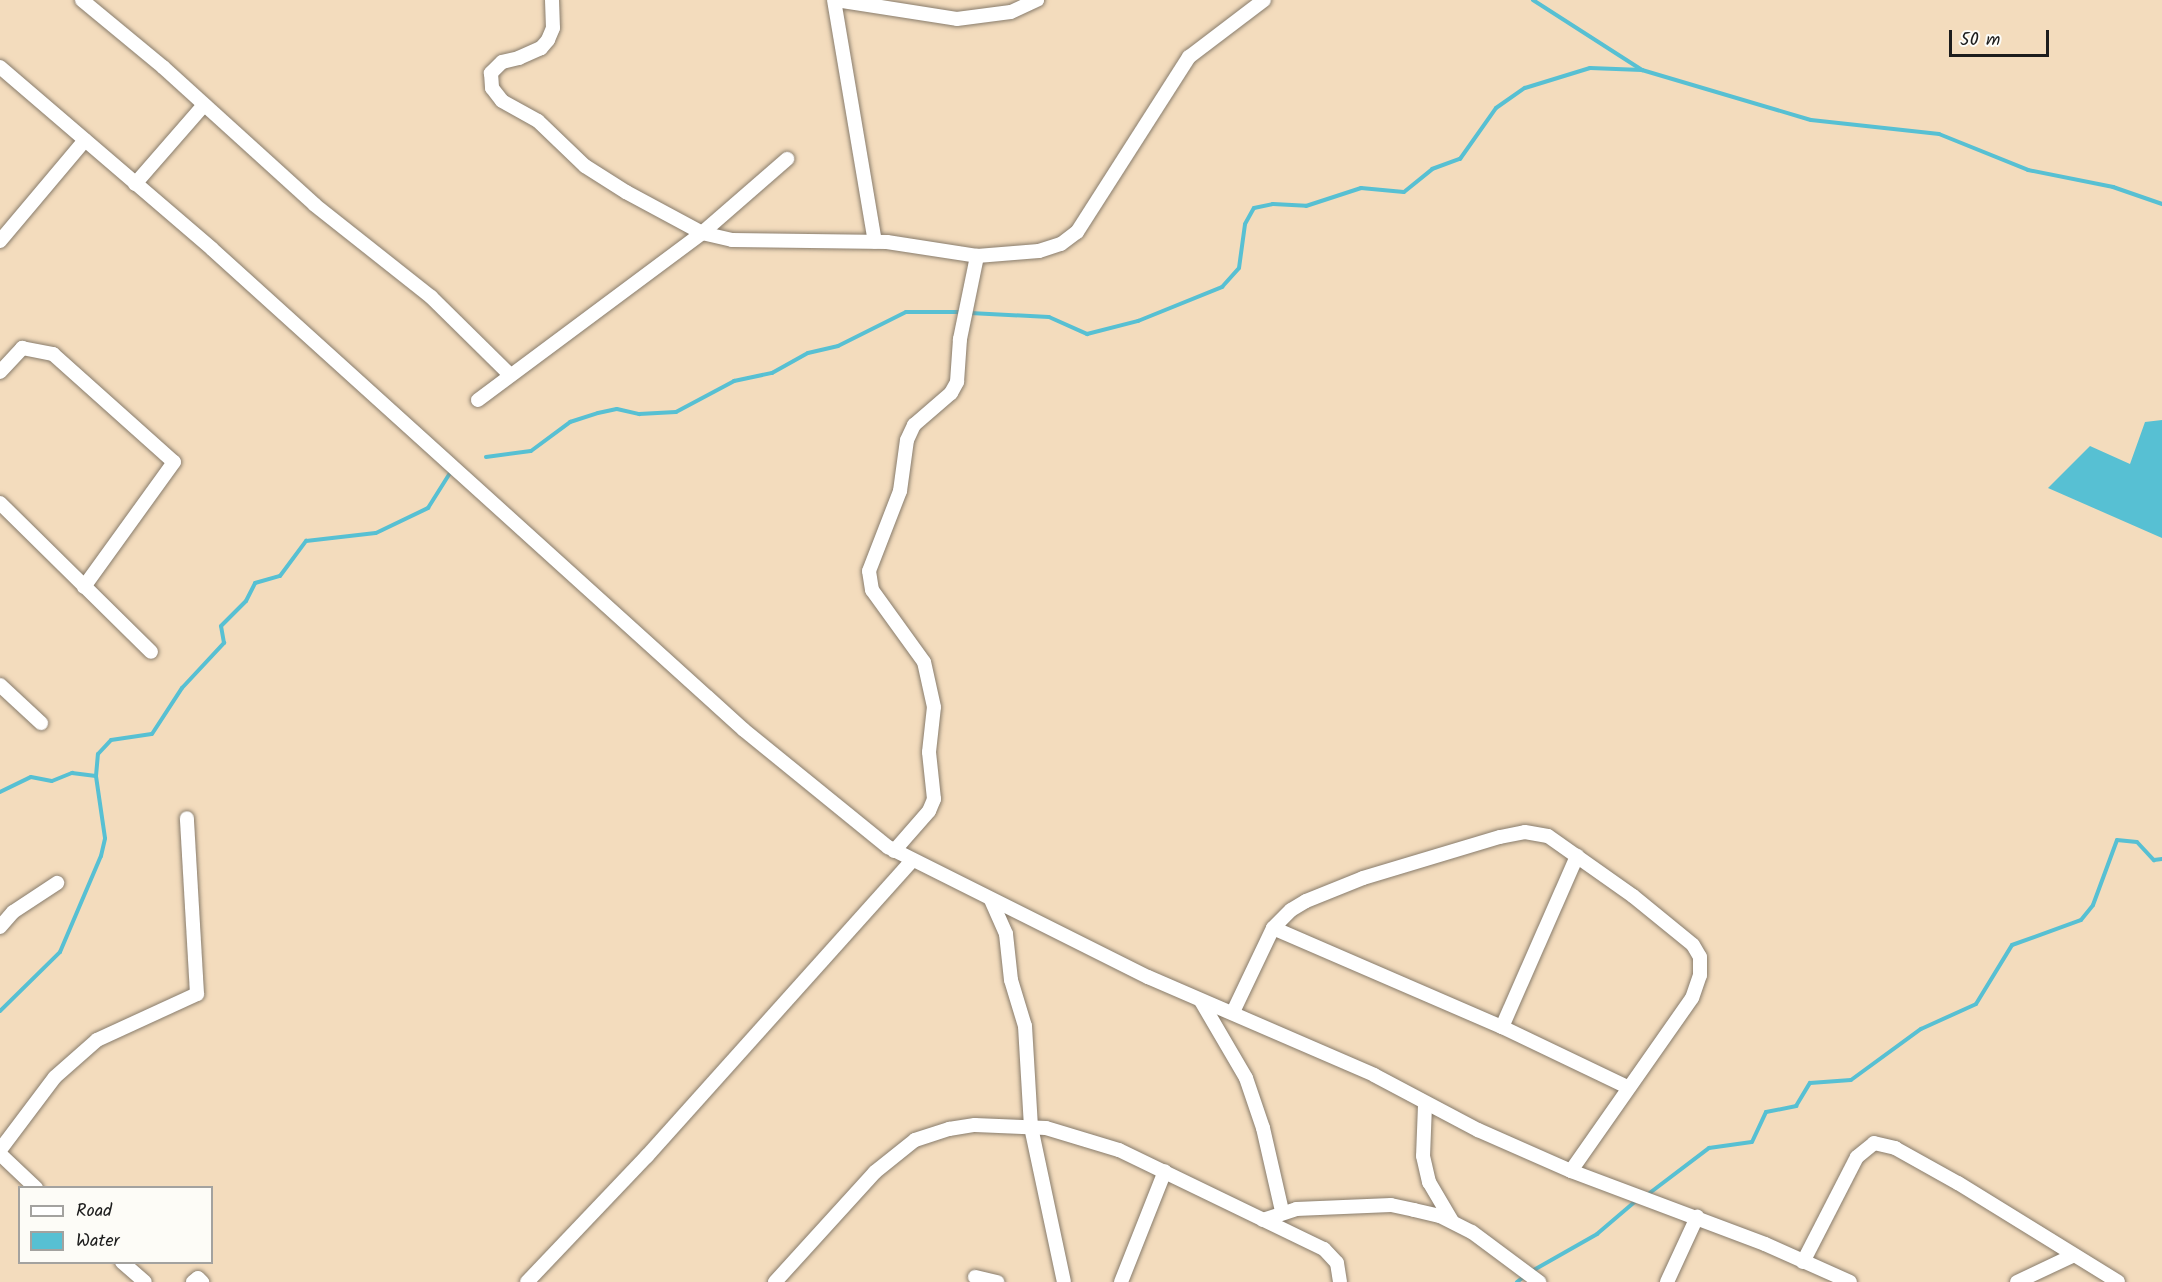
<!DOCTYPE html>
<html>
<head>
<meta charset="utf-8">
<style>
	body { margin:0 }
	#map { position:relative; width:2162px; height:1282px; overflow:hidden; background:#f3dcbd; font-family:Kalam,sans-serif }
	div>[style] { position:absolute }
	.water>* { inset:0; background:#57c0d3 }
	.stream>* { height:4px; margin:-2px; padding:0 2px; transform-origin:2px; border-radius:2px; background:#57c0d3 }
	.roads { filter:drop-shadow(0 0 2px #887c6c) drop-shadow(0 0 2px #887c6c) }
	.street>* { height:14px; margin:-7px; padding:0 7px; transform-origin:7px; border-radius:7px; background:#fff }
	span { translate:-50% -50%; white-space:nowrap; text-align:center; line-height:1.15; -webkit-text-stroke:5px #fdfcf7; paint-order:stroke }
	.legend { position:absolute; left:18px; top:1186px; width:195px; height:78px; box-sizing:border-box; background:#fdfcf7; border:2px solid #a3a29f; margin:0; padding:8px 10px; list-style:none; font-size:18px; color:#1c1c1c }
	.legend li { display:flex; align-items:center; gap:12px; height:30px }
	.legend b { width:30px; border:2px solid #a3a29f }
	.scale { position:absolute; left:1949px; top:30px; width:100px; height:27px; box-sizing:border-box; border:3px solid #1c1c1c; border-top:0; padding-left:8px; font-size:18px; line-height:21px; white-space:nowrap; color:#1c1c1c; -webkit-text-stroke:4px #fdfcf7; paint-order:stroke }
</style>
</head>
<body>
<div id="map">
	<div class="water">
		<div style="clip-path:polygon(2162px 420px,2162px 538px,2048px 488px,2090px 446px,2130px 464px,2145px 422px)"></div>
	</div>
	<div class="stream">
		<div style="left:1533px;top:0;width:130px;rotate:32.7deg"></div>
		<div style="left:1642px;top:70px;width:176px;rotate:16.5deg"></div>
		<div style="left:1811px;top:120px;width:129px;rotate:6.2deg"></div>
		<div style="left:1939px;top:134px;width:96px;rotate:22deg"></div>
		<div style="left:2028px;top:170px;width:87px;rotate:11.3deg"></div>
		<div style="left:2113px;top:187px;width:52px;rotate:19.1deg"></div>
		<div style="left:970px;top:313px;width:79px;rotate:2.9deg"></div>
		<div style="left:1049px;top:317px;width:42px;rotate:24.1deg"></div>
		<div style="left:1087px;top:334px;width:53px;rotate:-14.3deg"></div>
		<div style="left:1138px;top:321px;width:91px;rotate:-22deg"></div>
		<div style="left:1222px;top:287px;width:25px;rotate:-48deg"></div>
		<div style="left:1239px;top:268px;width:44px;rotate:-82.2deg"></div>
		<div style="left:1245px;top:224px;width:18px;rotate:-61deg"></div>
		<div style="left:1254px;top:208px;width:19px;rotate:-12deg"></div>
		<div style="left:1273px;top:204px;width:33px;rotate:3deg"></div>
		<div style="left:1306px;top:206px;width:58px;rotate:-18.1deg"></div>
		<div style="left:1361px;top:188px;width:43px;rotate:5.3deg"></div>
		<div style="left:1404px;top:192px;width:36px;rotate:-39deg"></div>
		<div style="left:1432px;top:169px;width:30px;rotate:-20deg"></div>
		<div style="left:1460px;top:159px;width:62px;rotate:-54.8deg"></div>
		<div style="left:1496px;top:108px;width:35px;rotate:-35deg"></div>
		<div style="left:1525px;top:88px;width:68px;rotate:-17.1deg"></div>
		<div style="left:1590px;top:68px;width:52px;rotate:2.2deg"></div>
		<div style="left:486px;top:457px;width:45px;rotate:-7.6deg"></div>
		<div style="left:531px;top:451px;width:49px;rotate:-36.6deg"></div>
		<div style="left:570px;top:422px;width:29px;rotate:-18deg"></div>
		<div style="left:598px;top:413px;width:19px;rotate:-12deg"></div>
		<div style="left:617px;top:409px;width:23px;rotate:13deg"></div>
		<div style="left:639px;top:414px;width:37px;rotate:-3deg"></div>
		<div style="left:676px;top:412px;width:66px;rotate:-28.1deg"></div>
		<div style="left:734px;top:381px;width:39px;rotate:-12deg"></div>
		<div style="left:772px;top:373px;width:41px;rotate:-29.1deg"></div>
		<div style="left:808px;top:353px;width:31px;rotate:-13deg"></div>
		<div style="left:838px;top:346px;width:76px;rotate:-26.6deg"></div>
		<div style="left:906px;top:312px;width:56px"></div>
		<div style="left:0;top:792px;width:34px;rotate:-26deg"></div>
		<div style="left:31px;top:777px;width:21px;rotate:11deg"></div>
		<div style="left:52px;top:781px;width:22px;rotate:-22deg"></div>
		<div style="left:72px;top:773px;width:24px;rotate:7deg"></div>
		<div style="left:0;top:1011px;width:84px;rotate:-44.5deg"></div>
		<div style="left:60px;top:952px;width:104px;rotate:-66.9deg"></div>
		<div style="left:101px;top:856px;width:18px;rotate:-77deg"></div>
		<div style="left:105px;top:838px;width:63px;rotate:-98.3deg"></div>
		<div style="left:96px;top:776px;width:22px;rotate:-85deg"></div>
		<div style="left:98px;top:754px;width:19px;rotate:-47deg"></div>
		<div style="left:111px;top:740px;width:41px;rotate:-8.3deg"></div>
		<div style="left:152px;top:734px;width:55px;rotate:-56.9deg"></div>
		<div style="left:182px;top:688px;width:62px;rotate:-47deg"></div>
		<div style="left:224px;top:643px;width:17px;rotate:-100deg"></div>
		<div style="left:221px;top:626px;width:35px;rotate:-45deg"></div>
		<div style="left:246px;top:601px;width:20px;rotate:-63deg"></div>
		<div style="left:255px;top:583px;width:26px;rotate:-16deg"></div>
		<div style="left:280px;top:576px;width:44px;rotate:-53.4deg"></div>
		<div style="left:306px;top:541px;width:70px;rotate:-6.5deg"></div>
		<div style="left:376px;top:533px;width:58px;rotate:-25.7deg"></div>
		<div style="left:428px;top:508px;width:41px;rotate:-57.8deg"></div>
		<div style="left:1647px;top:1195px;width:78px;rotate:-37.2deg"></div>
		<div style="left:1709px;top:1148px;width:43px;rotate:-7.9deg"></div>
		<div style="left:1752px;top:1142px;width:33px;rotate:-65deg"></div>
		<div style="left:1766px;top:1112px;width:31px;rotate:-11deg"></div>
		<div style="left:1796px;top:1106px;width:27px;rotate:-59deg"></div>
		<div style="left:1810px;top:1083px;width:41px;rotate:-4.2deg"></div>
		<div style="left:1851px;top:1080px;width:87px;rotate:-36.1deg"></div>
		<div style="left:1921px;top:1029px;width:60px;rotate:-24.4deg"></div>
		<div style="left:1976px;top:1004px;width:69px;rotate:-58.6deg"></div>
		<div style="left:2012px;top:945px;width:73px;rotate:-19.9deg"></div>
		<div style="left:2081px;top:920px;width:19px;rotate:-51deg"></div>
		<div style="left:2093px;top:905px;width:69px;rotate:-69.7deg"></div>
		<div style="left:2117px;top:840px;width:20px;rotate:6deg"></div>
		<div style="left:2137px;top:842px;width:25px;rotate:47deg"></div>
		<div style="left:2154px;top:860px;width:8px;rotate:-7deg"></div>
		<div style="left:1532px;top:1271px;width:75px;rotate:-29.6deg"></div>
		<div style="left:1597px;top:1234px;width:52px;rotate:-40.4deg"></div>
		<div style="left:1517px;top:1282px;width:11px;rotate:-38deg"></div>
	</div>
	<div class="roads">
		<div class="street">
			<div style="left:82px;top:0;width:105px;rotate:39.6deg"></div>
			<div style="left:163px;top:67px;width:205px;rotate:42.2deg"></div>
			<div style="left:315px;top:205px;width:148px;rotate:38.4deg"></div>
			<div style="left:431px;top:297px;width:111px;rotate:44.6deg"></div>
			<div style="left:552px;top:0;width:28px;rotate:88deg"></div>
			<div style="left:553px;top:28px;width:13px;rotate:113deg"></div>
			<div style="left:548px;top:40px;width:11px;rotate:131deg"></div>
			<div style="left:541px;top:48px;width:24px;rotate:156deg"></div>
			<div style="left:519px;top:58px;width:17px;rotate:167deg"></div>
			<div style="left:502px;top:62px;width:16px;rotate:135deg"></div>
			<div style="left:491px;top:73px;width:15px;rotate:86deg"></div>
			<div style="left:492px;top:88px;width:16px;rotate:52deg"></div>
			<div style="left:502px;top:101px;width:41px;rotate:29.1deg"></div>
			<div style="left:538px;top:121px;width:65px;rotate:43.8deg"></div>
			<div style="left:585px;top:166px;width:49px;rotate:32.4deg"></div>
			<div style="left:626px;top:192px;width:86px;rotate:28.3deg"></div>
			<div style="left:702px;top:233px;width:31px;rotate:13deg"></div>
			<div style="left:732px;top:240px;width:155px;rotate:0.7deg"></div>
			<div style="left:887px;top:242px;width:91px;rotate:8.8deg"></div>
			<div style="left:977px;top:256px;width:62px;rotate:-4.6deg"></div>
			<div style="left:1039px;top:251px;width:23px;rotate:-18deg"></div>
			<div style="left:1061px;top:244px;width:20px;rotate:-37deg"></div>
			<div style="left:1077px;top:232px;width:208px;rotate:-57.4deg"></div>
			<div style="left:1189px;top:57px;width:94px;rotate:-37.2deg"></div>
			<div style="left:834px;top:0;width:245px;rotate:80.4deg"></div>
			<div style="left:836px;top:0;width:122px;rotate:8.9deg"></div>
			<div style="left:957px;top:19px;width:54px;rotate:-7.4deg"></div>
			<div style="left:1011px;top:12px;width:29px;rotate:-25deg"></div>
			<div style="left:0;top:67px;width:279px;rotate:40.6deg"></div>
			<div style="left:212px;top:249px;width:717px;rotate:42.12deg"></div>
			<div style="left:744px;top:730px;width:186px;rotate:39.1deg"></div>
			<div style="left:888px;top:847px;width:291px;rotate:26.6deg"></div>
			<div style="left:1148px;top:977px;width:246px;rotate:23.4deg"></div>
			<div style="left:1374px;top:1075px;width:118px;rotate:27.9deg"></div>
			<div style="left:1478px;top:1130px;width:102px;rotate:23.8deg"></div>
			<div style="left:1571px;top:1171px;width:207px;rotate:20.6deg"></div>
			<div style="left:1765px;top:1244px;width:93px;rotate:24.1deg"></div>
			<div style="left:135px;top:184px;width:105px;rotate:-48.9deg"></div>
			<div style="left:0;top:241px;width:132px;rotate:-49.9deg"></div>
			<div style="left:0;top:372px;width:33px;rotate:-47deg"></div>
			<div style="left:22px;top:348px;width:32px;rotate:11deg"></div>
			<div style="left:53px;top:354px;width:162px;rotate:41.8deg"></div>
			<div style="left:174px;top:462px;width:154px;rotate:125.8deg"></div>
			<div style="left:478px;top:400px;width:279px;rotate:-36.7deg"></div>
			<div style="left:702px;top:233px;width:113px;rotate:-41deg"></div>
			<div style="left:0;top:503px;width:212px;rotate:44.6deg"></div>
			<div style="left:0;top:685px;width:56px;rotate:42.8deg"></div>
			<div style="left:894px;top:851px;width:53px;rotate:-48.8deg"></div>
			<div style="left:929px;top:811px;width:13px;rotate:-67deg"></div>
			<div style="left:934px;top:799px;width:47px;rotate:-96.1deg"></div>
			<div style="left:929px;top:752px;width:45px;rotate:-83.7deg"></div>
			<div style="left:934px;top:707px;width:46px;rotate:-102.5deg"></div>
			<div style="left:924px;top:662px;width:89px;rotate:-125.8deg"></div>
			<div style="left:872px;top:590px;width:19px;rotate:-99deg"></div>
			<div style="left:869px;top:571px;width:86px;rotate:-68.8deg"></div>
			<div style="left:900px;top:491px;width:51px;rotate:-82.2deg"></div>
			<div style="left:907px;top:440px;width:17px;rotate:-65deg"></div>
			<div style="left:914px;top:425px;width:49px;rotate:-40.9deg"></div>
			<div style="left:951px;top:393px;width:13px;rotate:-61deg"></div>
			<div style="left:957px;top:382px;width:43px;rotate:-86deg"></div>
			<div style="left:960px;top:339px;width:85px;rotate:-78.4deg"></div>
			<div style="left:991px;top:900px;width:37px;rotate:66deg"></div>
			<div style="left:1006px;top:934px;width:46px;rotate:83.8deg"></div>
			<div style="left:1011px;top:980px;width:48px;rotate:73.1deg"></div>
			<div style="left:1025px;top:1026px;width:101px;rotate:86.6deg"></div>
			<div style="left:1031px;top:1127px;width:158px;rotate:78deg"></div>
			<div style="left:0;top:927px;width:20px;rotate:-49deg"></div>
			<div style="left:13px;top:912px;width:53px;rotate:-33.4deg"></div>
			<div style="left:1273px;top:928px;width:249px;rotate:23.4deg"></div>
			<div style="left:1502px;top:1027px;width:139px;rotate:25.6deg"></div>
			<div style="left:1201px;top:1001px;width:89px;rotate:59.7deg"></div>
			<div style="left:1246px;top:1078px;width:53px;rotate:71.2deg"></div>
			<div style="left:1263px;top:1128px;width:85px;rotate:77.1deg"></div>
			<div style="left:1233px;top:1012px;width:93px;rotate:-64.5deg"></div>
			<div style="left:1273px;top:928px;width:25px;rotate:-45deg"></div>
			<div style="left:1291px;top:910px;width:17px;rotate:-31deg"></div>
			<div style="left:1306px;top:901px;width:61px;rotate:-22deg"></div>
			<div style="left:1363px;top:878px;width:143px;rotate:-16.7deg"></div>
			<div style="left:1500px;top:837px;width:25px;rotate:-11deg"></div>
			<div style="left:1525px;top:832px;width:23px;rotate:10deg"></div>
			<div style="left:1548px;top:836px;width:104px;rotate:35.2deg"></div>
			<div style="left:1633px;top:896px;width:77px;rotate:39.2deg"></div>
			<div style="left:1693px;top:945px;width:14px;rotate:60deg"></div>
			<div style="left:1700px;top:957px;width:18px;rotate:90deg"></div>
			<div style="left:1700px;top:975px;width:24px;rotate:109deg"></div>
			<div style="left:1692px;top:998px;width:211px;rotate:125deg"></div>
			<div style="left:1502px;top:1027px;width:187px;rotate:-66.3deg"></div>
			<div style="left:1425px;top:1105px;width:51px;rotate:92.2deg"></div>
			<div style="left:1423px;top:1156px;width:27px;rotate:77deg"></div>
			<div style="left:1429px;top:1182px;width:45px;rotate:59.5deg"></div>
			<div style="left:0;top:1150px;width:91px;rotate:-53deg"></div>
			<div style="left:55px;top:1077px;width:56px;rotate:-41.4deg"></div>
			<div style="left:97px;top:1040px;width:110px;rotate:-24.7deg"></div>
			<div style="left:197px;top:994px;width:176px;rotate:-93.3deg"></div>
			<div style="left:0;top:1154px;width:50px;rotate:43.4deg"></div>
			<div style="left:1263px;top:1220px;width:35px;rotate:-18deg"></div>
			<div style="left:1296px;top:1209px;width:95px;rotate:-2.4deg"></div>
			<div style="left:1391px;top:1205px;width:24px;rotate:12deg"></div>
			<div style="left:1414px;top:1210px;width:27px;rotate:13deg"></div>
			<div style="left:1440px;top:1216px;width:36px;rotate:27deg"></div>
			<div style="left:1472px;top:1232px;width:84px;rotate:36.7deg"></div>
			<div style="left:122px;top:1262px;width:30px;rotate:41deg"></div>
			<div style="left:1803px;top:1262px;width:118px;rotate:-62.8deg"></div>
			<div style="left:1857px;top:1157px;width:22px;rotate:-39deg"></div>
			<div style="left:1874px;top:1143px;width:22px;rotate:13deg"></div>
			<div style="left:1895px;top:1148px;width:72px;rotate:29.1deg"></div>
			<div style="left:1958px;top:1183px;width:188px;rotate:31.7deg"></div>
			<div style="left:975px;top:1277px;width:23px;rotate:13deg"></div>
			<div style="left:193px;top:1282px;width:6px;rotate:-39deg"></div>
			<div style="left:198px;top:1278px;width:6px;rotate:45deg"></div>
			<div style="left:527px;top:1282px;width:174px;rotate:-46.4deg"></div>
			<div style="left:647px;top:1156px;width:397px;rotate:-48.1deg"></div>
			<div style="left:775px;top:1282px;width:149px;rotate:-47.7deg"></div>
			<div style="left:875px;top:1172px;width:51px;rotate:-38.7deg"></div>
			<div style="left:915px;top:1140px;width:36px;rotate:-18deg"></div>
			<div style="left:949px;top:1129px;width:26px;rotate:-9deg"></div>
			<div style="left:975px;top:1125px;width:71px;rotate:2.4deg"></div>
			<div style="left:1046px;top:1128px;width:76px;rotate:16.8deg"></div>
			<div style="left:1119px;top:1150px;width:228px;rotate:25.8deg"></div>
			<div style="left:1324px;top:1249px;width:19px;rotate:47deg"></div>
			<div style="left:1337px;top:1263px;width:19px;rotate:81deg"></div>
			<div style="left:1121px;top:1282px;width:119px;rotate:-68.4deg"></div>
			<div style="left:1667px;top:1282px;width:72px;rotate:-65.2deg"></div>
			<div style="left:2017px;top:1282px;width:63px;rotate:-25.3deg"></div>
		</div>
	</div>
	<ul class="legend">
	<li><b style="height:8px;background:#fff"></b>Road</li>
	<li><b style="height:16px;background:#57c0d3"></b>Water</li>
	</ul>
	<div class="scale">50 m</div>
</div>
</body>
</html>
